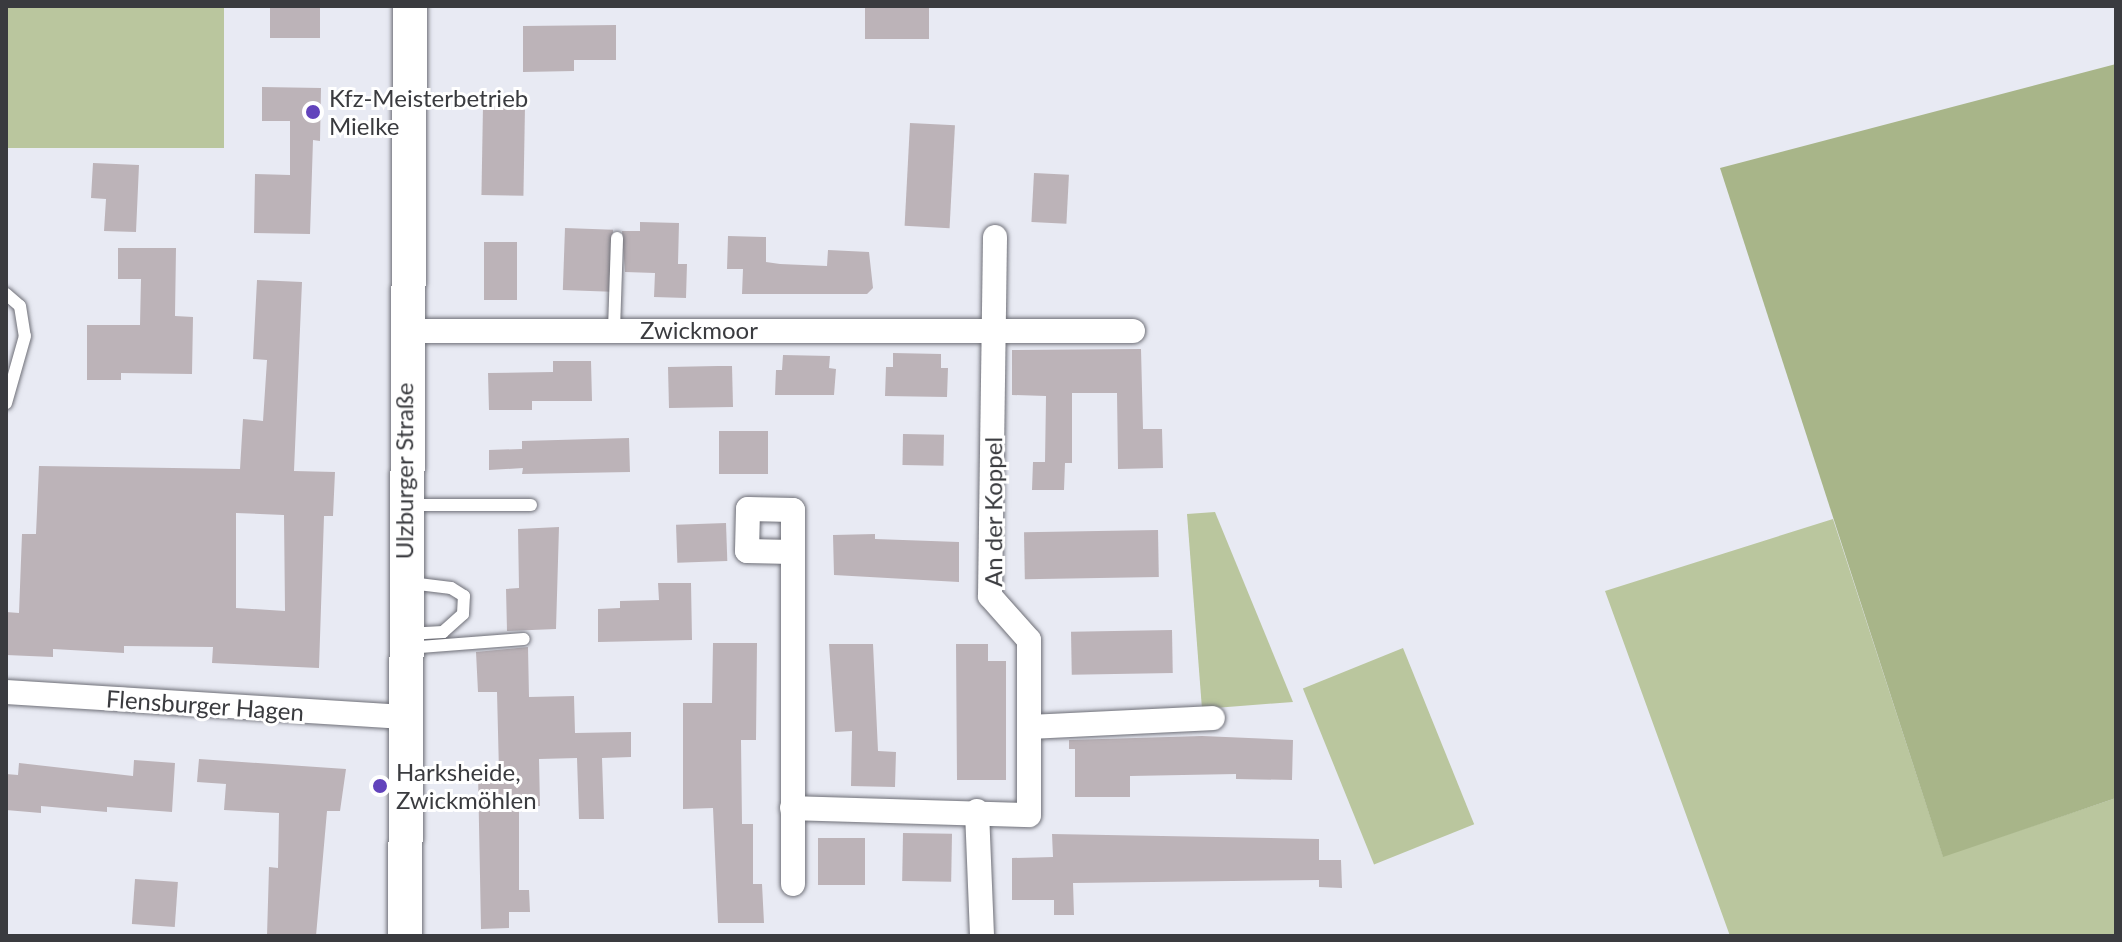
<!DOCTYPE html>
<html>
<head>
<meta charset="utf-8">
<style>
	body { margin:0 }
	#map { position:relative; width:2122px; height:942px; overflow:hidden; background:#e8eaf3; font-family:Lato,sans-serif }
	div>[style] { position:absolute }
	.green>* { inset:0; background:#bac69e; transform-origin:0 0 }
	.forest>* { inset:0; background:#a8b589 }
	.building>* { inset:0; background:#bcb3b8; transform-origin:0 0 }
	.roads { filter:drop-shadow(0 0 2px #6e6f77) drop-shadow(0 0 2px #6e6f77) }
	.lane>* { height:12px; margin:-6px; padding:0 6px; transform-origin:6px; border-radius:6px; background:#fff }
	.street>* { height:24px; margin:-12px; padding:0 12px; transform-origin:12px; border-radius:12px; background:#fff }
	.secondary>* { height:34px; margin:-17px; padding:0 17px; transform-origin:17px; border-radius:17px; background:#fff }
	.dots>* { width:22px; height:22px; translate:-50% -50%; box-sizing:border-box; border:4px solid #fff; border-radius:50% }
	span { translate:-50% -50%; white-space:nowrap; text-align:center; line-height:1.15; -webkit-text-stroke:6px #fff; paint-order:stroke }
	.poi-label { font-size:24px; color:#3a3b3f }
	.left { translate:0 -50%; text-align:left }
	.street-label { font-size:24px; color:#3a3b3f }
	.frame { position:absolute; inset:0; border:8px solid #3a3b3f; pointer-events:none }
</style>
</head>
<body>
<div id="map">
	<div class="green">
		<div style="left:6px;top:6px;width:218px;height:142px"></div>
		<div style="clip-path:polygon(1215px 512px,1293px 702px,1202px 709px,1187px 514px)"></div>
		<div style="clip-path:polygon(1833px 519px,1943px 856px,2116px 798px,2116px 936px,1730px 936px,1605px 591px)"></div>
		<div style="left:1403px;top:648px;width:190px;height:108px;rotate:68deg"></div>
	</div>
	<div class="forest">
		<div style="clip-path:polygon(2116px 64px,2116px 798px,1943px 857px,1720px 168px)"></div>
	</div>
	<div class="building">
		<div style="left:270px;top:6px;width:50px;height:32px"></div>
		<div style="left:865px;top:6px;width:64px;height:33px"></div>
		<div style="clip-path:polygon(616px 25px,616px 60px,574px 60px,574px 71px,523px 72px,523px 26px)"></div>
		<div style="clip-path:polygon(262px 87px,321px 88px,320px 141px,313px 140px,310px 234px,254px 233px,255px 174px,290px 175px,290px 121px,262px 121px)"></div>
		<div style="left:483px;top:106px;width:42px;height:89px;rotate:1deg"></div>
		<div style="left:910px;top:123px;width:45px;height:103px;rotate:3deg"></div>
		<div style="clip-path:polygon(93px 163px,139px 165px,136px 232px,104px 231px,106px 199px,91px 198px)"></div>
		<div style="left:1034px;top:173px;width:35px;height:49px;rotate:3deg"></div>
		<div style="clip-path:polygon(640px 222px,679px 223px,678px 264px,687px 264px,686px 298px,654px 297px,655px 273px,625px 272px,622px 231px,640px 231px)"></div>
		<div style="left:565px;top:228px;width:48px;height:62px;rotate:2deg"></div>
		<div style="clip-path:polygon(728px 236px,766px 237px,766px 262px,780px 264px,827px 266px,828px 250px,869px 252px,873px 288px,867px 294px,742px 294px,743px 269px,727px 269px)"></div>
		<div style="left:484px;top:242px;width:33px;height:58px"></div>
		<div style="clip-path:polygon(118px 248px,176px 248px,175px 316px,193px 317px,192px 374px,121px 373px,121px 380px,87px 380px,87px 325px,140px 325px,141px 279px,118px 279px)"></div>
		<div style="clip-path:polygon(evenodd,257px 280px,302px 282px,294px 471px,335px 472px,333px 516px,324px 516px,319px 668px,212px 663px,213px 647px,124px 646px,124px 653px,53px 649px,53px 657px,6px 655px,6px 612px,19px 613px,22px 534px,36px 534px,39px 466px,240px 469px,243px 419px,263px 421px,267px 360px,253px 359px,257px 280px,236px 513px,284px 515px,285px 611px,236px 608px,236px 513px)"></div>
		<div style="clip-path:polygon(1141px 349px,1143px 429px,1162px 429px,1163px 468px,1118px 469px,1117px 393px,1072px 393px,1072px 463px,1065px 463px,1064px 490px,1032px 490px,1033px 462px,1045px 462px,1046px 396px,1012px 395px,1012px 350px)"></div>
		<div style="clip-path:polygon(893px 353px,941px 354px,941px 368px,948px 368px,947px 397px,885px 396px,886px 367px,893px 367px)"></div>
		<div style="clip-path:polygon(783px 355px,830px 356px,829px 368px,836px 369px,834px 395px,775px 395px,776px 370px,782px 370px)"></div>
		<div style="clip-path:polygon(553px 361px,591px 361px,592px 401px,532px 401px,532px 410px,489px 410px,488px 373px,553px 372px)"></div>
		<div style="clip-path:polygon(718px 366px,732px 366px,733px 407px,669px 408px,668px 367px)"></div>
		<div style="left:719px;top:431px;width:49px;height:43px"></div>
		<div style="left:903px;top:434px;width:41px;height:31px;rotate:1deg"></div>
		<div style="clip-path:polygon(629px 438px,630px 472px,522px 474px,523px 468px,489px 470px,489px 450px,522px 449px,522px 441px)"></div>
		<div style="left:726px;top:523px;width:38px;height:50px;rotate:88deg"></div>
		<div style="clip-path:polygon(559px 527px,556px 629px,507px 631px,506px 589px,519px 588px,518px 529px)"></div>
		<div style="left:1158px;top:530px;width:47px;height:134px;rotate:89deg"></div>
		<div style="clip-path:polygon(875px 534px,875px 539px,959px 542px,959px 582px,834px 575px,833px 535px)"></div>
		<div style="clip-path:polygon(658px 583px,691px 583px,692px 640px,598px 642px,598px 609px,620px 608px,620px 601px,659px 600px)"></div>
		<div style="left:1172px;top:630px;width:43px;height:101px;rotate:89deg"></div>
		<div style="clip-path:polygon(713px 643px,757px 643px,756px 740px,741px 740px,742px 824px,753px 824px,753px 884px,762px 884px,764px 923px,718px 923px,713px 808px,683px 809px,683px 703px,712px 703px)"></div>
		<div style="clip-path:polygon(829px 644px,873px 644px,878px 751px,896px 752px,895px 787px,851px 786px,852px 731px,835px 732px)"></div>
		<div style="clip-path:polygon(956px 644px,988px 644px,988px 661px,1006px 661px,1006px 780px,957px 780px)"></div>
		<div style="clip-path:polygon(528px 647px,529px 697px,574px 696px,575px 733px,631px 732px,631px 757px,602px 758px,604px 819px,579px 819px,577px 758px,539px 759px,540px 806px,519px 806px,519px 890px,529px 890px,530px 912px,509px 912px,509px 928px,481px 929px,478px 773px,499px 772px,497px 692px,478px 692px,476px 652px)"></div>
		<div style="clip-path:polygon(1202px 736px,1293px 740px,1292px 780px,1236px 779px,1236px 774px,1130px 776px,1130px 797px,1075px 797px,1075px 749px,1069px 749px,1069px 740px)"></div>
		<div style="clip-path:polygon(199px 759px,346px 769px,340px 811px,327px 811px,316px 936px,267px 936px,269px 867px,278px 868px,279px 813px,224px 810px,226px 784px,197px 782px)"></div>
		<div style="clip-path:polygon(134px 760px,175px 763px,172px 812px,107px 807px,107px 812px,41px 806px,41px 813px,6px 810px,6px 774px,18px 775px,19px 763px,133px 776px)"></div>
		<div style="left:903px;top:833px;width:49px;height:48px;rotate:1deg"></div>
		<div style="clip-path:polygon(1052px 834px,1319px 839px,1319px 860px,1341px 860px,1342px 888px,1319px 887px,1319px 880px,1073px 883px,1074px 915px,1054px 915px,1054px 900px,1012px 900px,1012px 858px,1053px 857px)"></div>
		<div style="left:818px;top:838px;width:47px;height:47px"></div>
		<div style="left:135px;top:879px;width:43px;height:45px;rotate:4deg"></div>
	</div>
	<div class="roads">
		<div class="lane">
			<div style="left:6px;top:294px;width:18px;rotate:41deg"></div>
			<div style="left:20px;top:306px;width:30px;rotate:81deg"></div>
			<div style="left:25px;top:336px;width:70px;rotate:105.8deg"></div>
			<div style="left:614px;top:330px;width:92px;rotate:-88.1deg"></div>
			<div style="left:412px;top:505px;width:119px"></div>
			<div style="left:407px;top:634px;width:36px;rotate:-3deg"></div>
			<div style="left:443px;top:632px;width:27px;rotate:-42deg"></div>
			<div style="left:463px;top:614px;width:18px;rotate:-87deg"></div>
			<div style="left:464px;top:596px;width:15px;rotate:-148deg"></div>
			<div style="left:451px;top:588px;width:41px;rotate:-173deg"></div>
			<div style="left:407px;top:648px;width:117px;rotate:-4.4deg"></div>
		</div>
		<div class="street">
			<div style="left:404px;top:331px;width:729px"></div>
			<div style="left:792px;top:552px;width:45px;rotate:-178.7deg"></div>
			<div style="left:747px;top:551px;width:42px;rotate:-88.6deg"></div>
			<div style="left:748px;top:509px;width:45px;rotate:1.3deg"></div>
			<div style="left:793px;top:510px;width:374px;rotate:90deg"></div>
			<div style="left:6px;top:692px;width:399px;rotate:3.6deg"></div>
			<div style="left:1031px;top:727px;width:182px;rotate:-2.8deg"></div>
			<div style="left:792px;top:808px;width:237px;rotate:1.7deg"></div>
			<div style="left:1029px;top:815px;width:175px;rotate:-90deg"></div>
			<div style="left:1029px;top:640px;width:59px;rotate:-131.6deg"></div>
			<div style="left:990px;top:596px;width:359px;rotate:-89.2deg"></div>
			<div style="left:977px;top:811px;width:125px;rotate:87.7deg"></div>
		</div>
		<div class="secondary">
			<div style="left:405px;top:936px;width:930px;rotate:-89.69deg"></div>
		</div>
	</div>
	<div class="dots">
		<div style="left:313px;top:112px;background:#6243bc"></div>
		<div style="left:380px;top:786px;background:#6243bc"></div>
	</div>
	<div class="poi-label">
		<span class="left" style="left:329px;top:112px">Kfz-Meisterbetrieb<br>Mielke</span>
		<span class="left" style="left:396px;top:786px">Harksheide,<br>Zwickmöhlen</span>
	</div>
	<div class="street-label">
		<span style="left:699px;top:330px">Zwickmoor</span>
		<span style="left:404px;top:471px;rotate:-90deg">Ulzburger Straße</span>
		<span style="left:993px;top:512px;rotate:-90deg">An der Koppel</span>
		<span style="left:205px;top:705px;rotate:4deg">Flensburger Hagen</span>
	</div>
	<div class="frame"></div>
</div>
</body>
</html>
